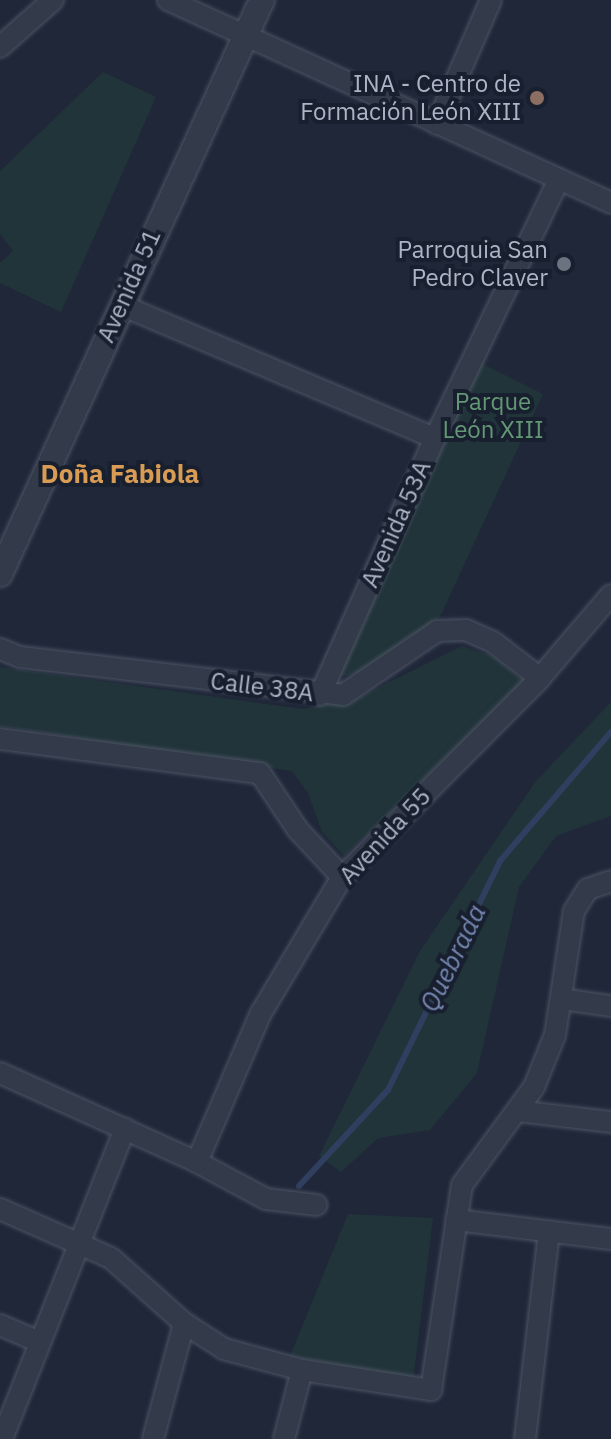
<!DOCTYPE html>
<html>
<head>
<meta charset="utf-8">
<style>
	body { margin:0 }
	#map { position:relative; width:611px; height:1439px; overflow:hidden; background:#1f2739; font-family:"IBM Plex Sans",sans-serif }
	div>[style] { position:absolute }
	.green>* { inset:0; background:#21343a }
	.stream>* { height:6px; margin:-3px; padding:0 3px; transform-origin:3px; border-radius:3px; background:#303e5f }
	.roads { filter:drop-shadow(0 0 2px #4d5464) drop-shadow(0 0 2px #4d5464) }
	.minor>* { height:20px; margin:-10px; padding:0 10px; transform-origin:10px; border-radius:10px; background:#333a49 }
	.tertiary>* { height:24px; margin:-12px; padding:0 12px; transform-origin:12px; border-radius:12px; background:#333a49 }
	.dots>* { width:22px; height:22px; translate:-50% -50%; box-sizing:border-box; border:4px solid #181f2e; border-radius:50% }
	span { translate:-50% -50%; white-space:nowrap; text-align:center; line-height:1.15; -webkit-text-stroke:8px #181f2e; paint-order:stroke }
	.poi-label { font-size:24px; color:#adb4c6 }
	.right { translate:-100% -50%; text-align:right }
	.street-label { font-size:24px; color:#adb4c6 }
	.park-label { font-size:24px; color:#639775 }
	.neighbourhood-label { font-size:26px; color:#d99c55; font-weight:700 }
	.water-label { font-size:26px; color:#7486b0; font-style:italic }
</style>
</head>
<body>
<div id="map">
	<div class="green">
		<div style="clip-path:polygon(103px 72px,156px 97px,61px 312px,0 283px,0 263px,13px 251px,0 234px,0 171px)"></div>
		<div style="clip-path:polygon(477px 361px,543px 394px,440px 617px,362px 673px,334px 677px)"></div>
		<div style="clip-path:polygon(462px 646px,493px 656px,524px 682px,344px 856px,322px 832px,308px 793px,292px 771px,0 726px,0 667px,303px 709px,359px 697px)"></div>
		<div style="clip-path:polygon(611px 702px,611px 816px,556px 836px,519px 887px,477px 1073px,430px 1130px,378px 1138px,341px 1172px,319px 1156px,420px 951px,536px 781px)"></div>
		<div style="clip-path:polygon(348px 1214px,433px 1218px,413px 1381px,290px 1356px)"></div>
	</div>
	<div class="stream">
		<div style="left:299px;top:1186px;width:131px;rotate:-47.2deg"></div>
		<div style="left:388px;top:1090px;width:255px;rotate:-63.9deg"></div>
		<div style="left:500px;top:861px;width:170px;rotate:-49.3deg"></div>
	</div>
	<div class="roads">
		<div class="minor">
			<div style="left:168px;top:0;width:487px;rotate:24.6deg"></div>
			<div style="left:0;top:47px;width:71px;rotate:-41.6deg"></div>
			<div style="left:437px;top:124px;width:135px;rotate:-66.5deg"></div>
			<div style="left:121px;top:305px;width:341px;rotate:23deg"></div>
			<div style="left:0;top:649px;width:22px;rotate:22deg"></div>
			<div style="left:20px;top:657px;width:325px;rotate:6.7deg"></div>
			<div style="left:343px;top:695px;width:114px;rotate:-34.2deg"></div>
			<div style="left:437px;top:631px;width:29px;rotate:-2deg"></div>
			<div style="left:466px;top:630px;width:30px;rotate:24deg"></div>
			<div style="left:493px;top:642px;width:59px;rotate:37.5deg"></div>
			<div style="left:320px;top:695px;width:282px;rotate:-65.9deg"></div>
			<div style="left:435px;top:438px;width:285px;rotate:-64.4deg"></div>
			<div style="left:0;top:739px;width:262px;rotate:7.5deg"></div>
			<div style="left:260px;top:773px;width:69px;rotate:56.3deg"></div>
			<div style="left:298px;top:830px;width:64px;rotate:46.9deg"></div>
			<div style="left:561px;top:999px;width:50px;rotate:8deg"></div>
			<div style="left:0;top:1073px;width:216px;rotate:24.3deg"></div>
			<div style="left:197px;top:1162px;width:78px;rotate:28.2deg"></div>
			<div style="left:266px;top:1199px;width:51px;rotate:6.7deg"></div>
			<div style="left:517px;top:1111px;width:95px;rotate:6.7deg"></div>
			<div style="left:197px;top:1162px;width:162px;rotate:-66.8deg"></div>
			<div style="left:261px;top:1013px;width:158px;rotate:-59.2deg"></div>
			<div style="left:342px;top:877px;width:281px;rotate:-45.1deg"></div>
			<div style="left:540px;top:678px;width:109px;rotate:-49.5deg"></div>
			<div style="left:0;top:1209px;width:121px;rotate:23.8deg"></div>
			<div style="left:111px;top:1258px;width:98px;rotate:41.7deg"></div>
			<div style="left:184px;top:1323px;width:48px;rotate:33deg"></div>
			<div style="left:224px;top:1349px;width:81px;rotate:15.1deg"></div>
			<div style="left:302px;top:1370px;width:131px;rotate:8.8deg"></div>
			<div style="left:431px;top:1390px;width:207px;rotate:-81.4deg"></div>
			<div style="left:462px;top:1185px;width:122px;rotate:-53.7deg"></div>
			<div style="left:534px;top:1087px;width:56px;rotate:-68deg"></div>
			<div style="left:555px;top:1035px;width:125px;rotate:-81.3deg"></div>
			<div style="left:574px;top:911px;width:26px;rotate:-58deg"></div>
			<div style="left:588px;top:889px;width:24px;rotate:-19deg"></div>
			<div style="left:456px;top:1220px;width:156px;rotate:7deg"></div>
			<div style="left:0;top:1325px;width:40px;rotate:23.4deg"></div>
			<div style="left:2px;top:1439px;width:334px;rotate:-68.4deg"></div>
			<div style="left:153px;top:1439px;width:120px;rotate:-75deg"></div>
			<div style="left:284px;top:1439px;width:71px;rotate:-75.4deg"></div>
			<div style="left:525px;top:1439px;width:209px;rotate:-83.4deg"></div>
		</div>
		<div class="tertiary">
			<div style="left:0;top:574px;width:631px;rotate:-65.47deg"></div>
		</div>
	</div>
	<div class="dots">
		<div style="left:537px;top:98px;background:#8d6e63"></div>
		<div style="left:564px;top:264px;background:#6b7280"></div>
	</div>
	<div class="poi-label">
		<span class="right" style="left:521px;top:98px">INA - Centro de<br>Formación León XIII</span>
		<span class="right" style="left:548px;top:264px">Parroquia San<br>Pedro Claver</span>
	</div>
	<div class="street-label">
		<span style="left:129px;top:286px;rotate:-66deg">Avenida 51</span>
		<span style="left:396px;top:524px;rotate:-66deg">Avenida 53A</span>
		<span style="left:262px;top:687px;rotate:7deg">Calle 38A</span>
		<span style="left:385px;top:836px;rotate:-47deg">Avenida 55</span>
	</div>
	<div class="park-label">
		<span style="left:493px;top:416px">Parque<br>León XIII</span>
	</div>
	<div class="neighbourhood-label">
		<span style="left:120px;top:474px">Doña Fabiola</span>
	</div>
	<div class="water-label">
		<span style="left:453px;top:958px;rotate:-64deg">Quebrada</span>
	</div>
</div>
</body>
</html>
